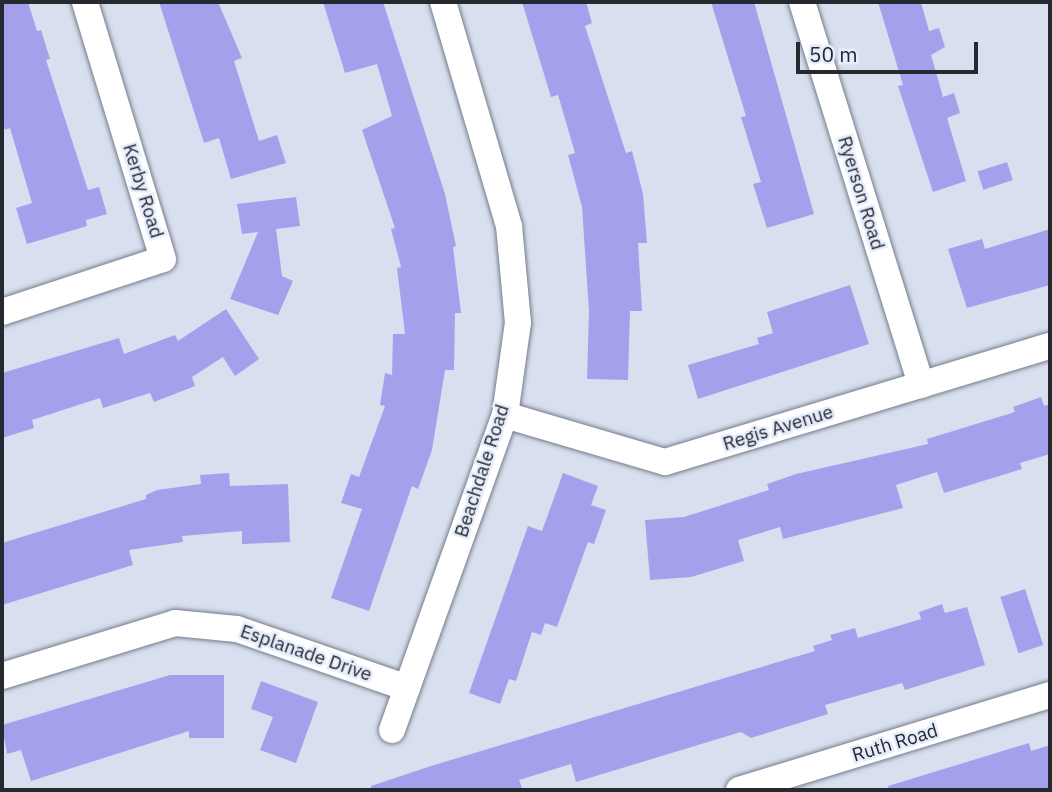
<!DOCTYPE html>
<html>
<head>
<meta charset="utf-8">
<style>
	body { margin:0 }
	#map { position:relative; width:1052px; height:792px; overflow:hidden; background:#d8e0ef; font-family:"IBM Plex Sans",sans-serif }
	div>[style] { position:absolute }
	.building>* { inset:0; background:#a5a0ec; transform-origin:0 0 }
	.roads { filter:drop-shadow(0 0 2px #757c8a) drop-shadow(0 0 2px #757c8a) }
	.minor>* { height:26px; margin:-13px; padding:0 13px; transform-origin:13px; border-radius:13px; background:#fff }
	span { translate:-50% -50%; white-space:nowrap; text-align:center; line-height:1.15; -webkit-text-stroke:5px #e5edfc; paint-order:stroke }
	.street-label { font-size:19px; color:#26292f }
	.frame { position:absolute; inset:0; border:4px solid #26292f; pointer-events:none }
	.scale { position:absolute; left:796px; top:42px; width:182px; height:32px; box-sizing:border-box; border:4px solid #26292f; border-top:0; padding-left:9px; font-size:21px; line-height:24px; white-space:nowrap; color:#26292f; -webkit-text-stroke:5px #e5edfc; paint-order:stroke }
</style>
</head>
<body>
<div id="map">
	<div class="building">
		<div style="clip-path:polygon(2px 2px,28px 2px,37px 31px,41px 30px,50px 59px,46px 60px,88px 190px,99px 187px,107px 214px,86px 220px,87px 226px,27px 244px,16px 208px,32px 203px,10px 128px,5px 130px,2px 118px)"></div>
		<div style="clip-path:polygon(159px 2px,218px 2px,242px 58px,234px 61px,259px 141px,277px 135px,286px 163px,231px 179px,219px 138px,204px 143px)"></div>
		<div style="clip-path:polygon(323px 2px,383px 2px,445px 194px,456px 246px,453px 247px,461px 313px,455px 313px,454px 370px,445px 370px,432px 450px,418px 489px,412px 486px,369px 611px,331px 598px,362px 509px,341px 503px,351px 474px,359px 477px,385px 406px,380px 405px,385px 373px,392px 375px,393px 334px,405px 334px,397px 268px,401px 267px,391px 229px,395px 228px,362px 130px,392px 116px,377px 64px,345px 73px)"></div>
		<div style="clip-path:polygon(522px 2px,586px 2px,592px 23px,585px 26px,626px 153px,632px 151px,643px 194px,647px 243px,638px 243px,642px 311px,630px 311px,628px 380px,587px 379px,589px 311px,582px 207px,568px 155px,575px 153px,558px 95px,551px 97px)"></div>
		<div style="clip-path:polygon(711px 2px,754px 2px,814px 214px,767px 228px,753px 184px,761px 182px,741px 117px,746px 116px)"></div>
		<div style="clip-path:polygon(878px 2px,921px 2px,929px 31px,939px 28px,945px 47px,931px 55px,943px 97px,954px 93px,960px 113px,947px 118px,966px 181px,933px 192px,898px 86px,903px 85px)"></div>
		<div style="left:1007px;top:162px;width:19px;height:31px;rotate:72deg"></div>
		<div style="clip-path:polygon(296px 197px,300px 226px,276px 229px,282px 276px,293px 281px,278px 315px,230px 299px,258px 232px,242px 234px,237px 204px)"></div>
		<div style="clip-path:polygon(1050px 229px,1050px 285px,967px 308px,948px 249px,982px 239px,985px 249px)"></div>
		<div style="clip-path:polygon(850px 285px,869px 344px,698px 399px,688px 365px,759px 344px,757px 338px,773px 333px,767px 312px)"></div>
		<div style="clip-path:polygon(226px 309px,259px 359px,235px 376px,223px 357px,192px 377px,195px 386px,154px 402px,150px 393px,103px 408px,100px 398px,32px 420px,34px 428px,2px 438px,2px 373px,119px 338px,124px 354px,175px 335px,178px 341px)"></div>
		<div style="clip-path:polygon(1041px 397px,1044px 406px,1050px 404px,1050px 454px,1020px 463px,1022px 469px,944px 493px,937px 472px,896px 485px,903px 508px,783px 539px,780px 527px,738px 540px,744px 561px,691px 577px,650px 580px,645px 520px,684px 517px,769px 490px,767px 484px,796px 474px,928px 444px,927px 439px,1015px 412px,1013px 407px)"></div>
		<div style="clip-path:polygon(229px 473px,230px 486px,288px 484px,290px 542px,242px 544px,242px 531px,182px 536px,183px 542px,129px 550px,133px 565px,2px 605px,2px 543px,146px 499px,146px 495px,157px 490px,201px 484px,200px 475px)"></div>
		<div style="clip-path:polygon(563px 473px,598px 486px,591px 505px,606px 510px,594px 544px,588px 542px,557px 627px,545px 623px,541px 635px,532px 632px,516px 681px,509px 679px,500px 704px,469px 693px,528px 526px,542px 531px)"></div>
		<div style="left:1025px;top:589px;width:59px;height:26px;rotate:72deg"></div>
		<div style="clip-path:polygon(942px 604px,945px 613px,967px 607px,985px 665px,905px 690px,902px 683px,825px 705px,828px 714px,751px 738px,741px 732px,576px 782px,571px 764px,519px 780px,523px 790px,371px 790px,371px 786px,431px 766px,815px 651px,813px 646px,832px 640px,830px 635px,855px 628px,858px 638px,921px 619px,919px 612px)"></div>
		<div style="clip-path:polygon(170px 675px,224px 675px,224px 738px,189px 738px,189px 731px,31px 781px,21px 750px,7px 754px,2px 725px)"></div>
		<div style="clip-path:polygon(261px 681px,318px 702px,296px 763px,260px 750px,273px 717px,251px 709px)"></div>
		<div style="clip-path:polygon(1029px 743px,1031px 751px,1050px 745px,1050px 790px,889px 790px,888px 786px)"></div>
	</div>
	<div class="roads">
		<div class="minor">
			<div style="left:802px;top:2px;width:401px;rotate:72.7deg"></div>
			<div style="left:2px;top:312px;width:169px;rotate:-18.2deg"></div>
			<div style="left:163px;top:259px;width:269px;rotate:-106.9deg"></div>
			<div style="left:505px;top:415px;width:167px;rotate:16.4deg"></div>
			<div style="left:665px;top:462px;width:402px;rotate:-16.8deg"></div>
			<div style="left:2px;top:676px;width:181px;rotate:-17deg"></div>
			<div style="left:175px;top:623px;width:62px;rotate:5.5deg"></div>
			<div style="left:237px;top:629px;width:180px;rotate:19.1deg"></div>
			<div style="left:392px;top:730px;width:335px;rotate:-70.3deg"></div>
			<div style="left:505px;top:415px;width:93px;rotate:-82deg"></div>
			<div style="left:518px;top:323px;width:97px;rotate:-95.3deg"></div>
			<div style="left:509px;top:226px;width:234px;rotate:-106.4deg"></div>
			<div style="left:739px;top:790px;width:325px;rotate:-17deg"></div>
		</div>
	</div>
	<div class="street-label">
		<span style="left:143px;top:191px;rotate:73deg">Kerby Road</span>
		<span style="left:861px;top:193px;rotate:73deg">Ryerson Road</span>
		<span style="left:778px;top:428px;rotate:-17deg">Regis Avenue</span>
		<span style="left:482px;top:471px;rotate:-72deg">Beachdale Road</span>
		<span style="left:306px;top:653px;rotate:19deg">Esplanade Drive</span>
		<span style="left:895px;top:743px;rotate:-17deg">Ruth Road</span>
	</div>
	<div class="frame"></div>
	<div class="scale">50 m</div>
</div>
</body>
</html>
